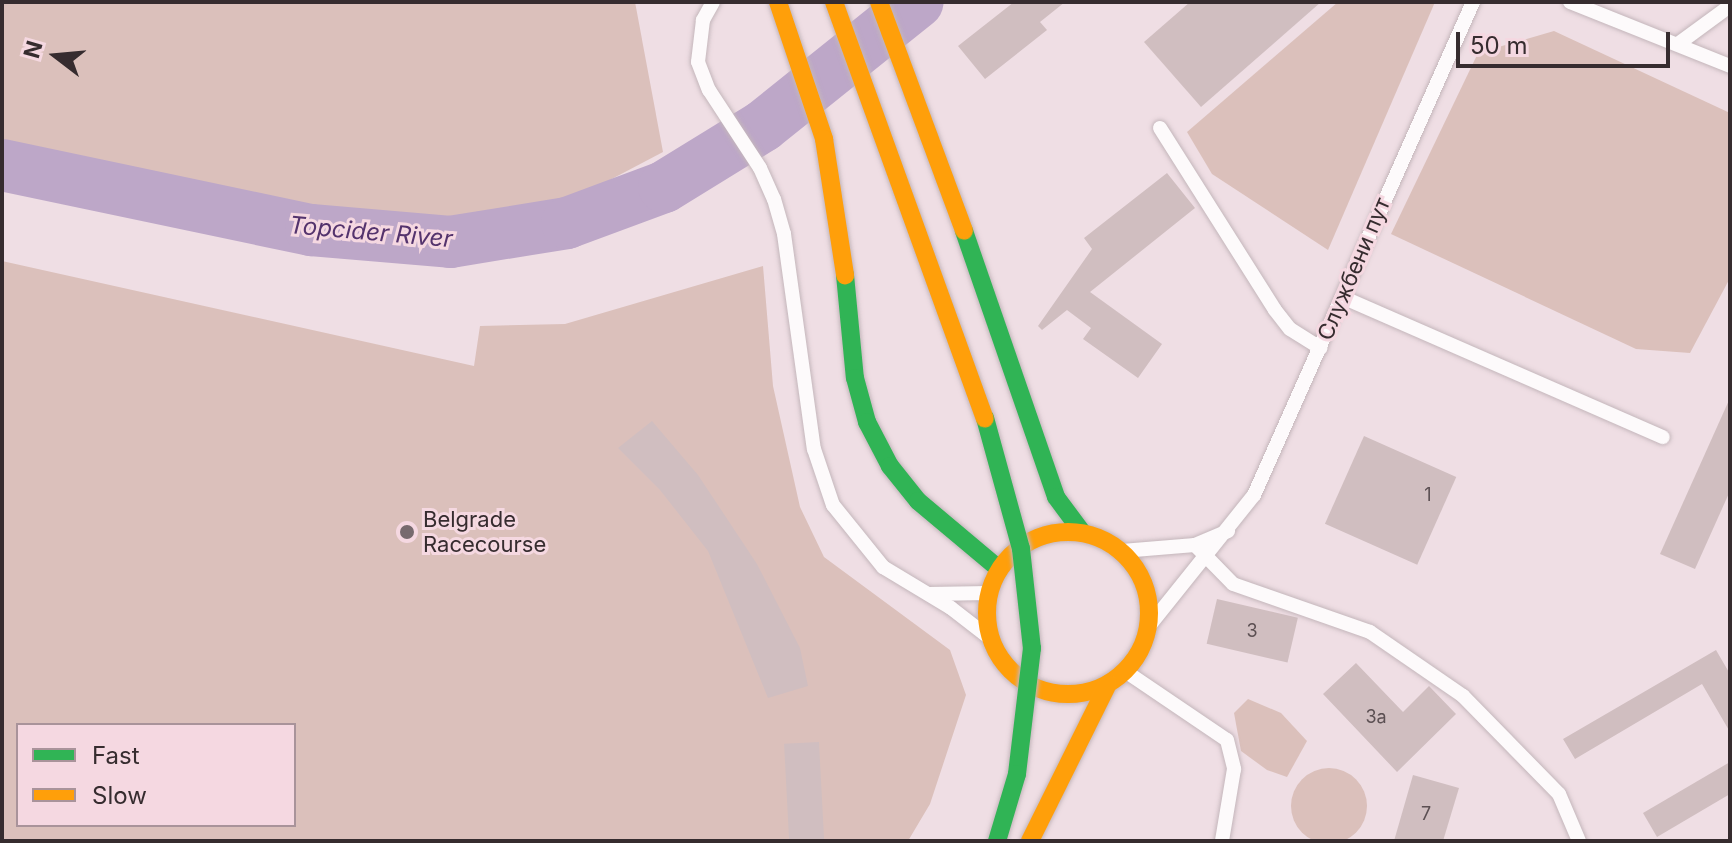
<!DOCTYPE html>
<html>
<head>
<meta charset="utf-8">
<style>
	body { margin:0 }
	#map { position:relative; width:1732px; height:843px; overflow:hidden; background:#efdee4; font-family:Inter,sans-serif }
	div>[style] { position:absolute }
	.green>* { inset:0; background:#dbc0bb }
	.round { border-radius:50% }
	.river>* { height:52px; margin:-26px; padding:0 26px; transform-origin:26px; border-radius:26px; background:#bda7c8 }
	.building>* { inset:0; background:#d0bec0; transform-origin:0 0 }
	.roads { filter:drop-shadow(0 0 2px #c4b6bb) drop-shadow(0 0 2px #c4b6bb) }
	.lane>* { height:14px; margin:-7px; padding:0 7px; transform-origin:7px; border-radius:7px; background:#fdfafb }
	.fast>* { height:18px; margin:-9px; padding:0 9px; transform-origin:9px; border-radius:9px; background:#30b455 }
	.slow>* { height:18px; margin:-9px; padding:0 9px; transform-origin:9px; border-radius:9px; background:#ff9f0a }
	.slow>.ring { margin:-9px; padding:0; box-sizing:content-box; background:none; border:18px solid #ff9f0a; border-radius:50% }
	.bridges { filter:drop-shadow(0 0 2px #c4b6bb) drop-shadow(0 0 2px #c4b6bb) }
	.fast-bridge>* { height:18px; margin:-9px; padding:0 9px; transform-origin:9px; border-radius:9px; background:#30b455 }
	.slow-bridge>* { height:18px; margin:-9px; padding:0 9px; transform-origin:9px; border-radius:9px; background:#ff9f0a }
	.dots>* { width:22px; height:22px; translate:-50% -50%; box-sizing:border-box; border:4px solid #f5d8e1; border-radius:50% }
	span { translate:-50% -50%; white-space:nowrap; text-align:center; line-height:1.15; -webkit-text-stroke:6px #f5d8e1; paint-order:stroke }
	.number-label { font-size:18px; color:#5c5053 }
	.number-label span { -webkit-text-stroke-width:0 }
	.street-label { font-size:22px; color:#362c2f }
	.poi-label { font-size:22px; color:#362c2f }
	.left { translate:0 -50%; text-align:left }
	.water-label { font-size:24px; color:#54336d; font-style:italic }
	.frame { position:absolute; inset:0; border:4px solid #362c2f; pointer-events:none }
	.legend { position:absolute; left:16px; top:723px; width:280px; height:104px; box-sizing:border-box; background:#f5d8e1; border:2px solid #a9939a; margin:0; padding:10px 14px; list-style:none; font-size:24px; color:#362c2f }
	.legend li { display:flex; align-items:center; gap:16px; height:40px }
	.legend b { width:40px; border:2px solid #a9939a }
	.north { position:absolute; left:16px; top:16px; width:80px; height:80px; -webkit-text-stroke:6px #f5d8e1; paint-order:stroke; rotate:286deg; font-size:22px; font-weight:700; line-height:32px; text-align:center; color:#362c2f }
	.north::after { content:''; display:block; margin:auto; width:28px; height:36px; background:#362c2f; clip-path:polygon(50% 0,100% 100%,50% 72%,0 100%) }
	.scale { position:absolute; left:1456px; top:32px; width:214px; height:36px; box-sizing:border-box; border:4px solid #362c2f; border-top:0; padding-left:10px; font-size:24px; line-height:28px; white-space:nowrap; color:#362c2f; -webkit-text-stroke:6px #f5d8e1; paint-order:stroke }
</style>
</head>
<body>
<div id="map">
	<div class="green">
		<div style="clip-path:polygon(2px 2px,635px 2px,663px 152px,511px 232px,212px 197px,2px 149px)"></div>
		<div style="clip-path:polygon(1338px 2px,1435px 2px,1328px 250px,1212px 174px,1187px 132px)"></div>
		<div style="clip-path:polygon(1554px 31px,1730px 113px,1730px 278px,1690px 353px,1636px 349px,1391px 234px,1478px 53px)"></div>
		<div style="clip-path:polygon(evenodd,2px 261px,474px 366px,480px 326px,565px 324px,763px 266px,773px 386px,800px 507px,824px 557px,950px 650px,966px 695px,930px 804px,908px 841px,2px 841px,2px 261px,18px 725px,294px 725px,294px 825px,18px 825px,18px 725px)"></div>
		<div style="clip-path:polygon(1248px 699px,1281px 713px,1307px 741px,1287px 777px,1267px 770px,1241px 751px,1234px 713px)"></div>
		<div class="round" style="left:1291px;top:768px;width:76px;height:76px"></div>
	</div>
	<div class="river">
		<div style="left:2px;top:165px;width:316px;rotate:11.9deg"></div>
		<div style="left:311px;top:230px;width:140px;rotate:4.9deg"></div>
		<div style="left:450px;top:242px;width:119px;rotate:-9.2deg"></div>
		<div style="left:567px;top:223px;width:103px;rotate:-20.4deg"></div>
		<div style="left:664px;top:187px;width:116px;rotate:-31.6deg"></div>
		<div style="left:763px;top:126px;width:198px;rotate:-38.7deg"></div>
	</div>
	<div class="building">
		<div style="clip-path:polygon(1014px 2px,1065px 2px,1040px 22px,1047px 30px,985px 79px,958px 46px)"></div>
		<div style="clip-path:polygon(1190px 2px,1321px 2px,1201px 107px,1144px 42px)"></div>
		<div style="clip-path:polygon(1167px 173px,1195px 208px,1090px 292px,1162px 344px,1138px 378px,1083px 339px,1091px 328px,1067px 310px,1042px 330px,1038px 326px,1092px 249px,1084px 238px)"></div>
		<div style="clip-path:polygon(1730px 398px,1730px 491px,1695px 569px,1660px 554px)"></div>
		<div style="clip-path:polygon(652px 421px,698px 475px,757px 564px,800px 648px,808px 686px,768px 698px,708px 551px,660px 490px,618px 448px)"></div>
		<div style="left:1364px;top:436px;width:101px;height:96px;rotate:24deg"></div>
		<div style="left:1217px;top:599px;width:83px;height:46px;rotate:13deg"></div>
		<div style="clip-path:polygon(1716px 650px,1730px 674px,1730px 732px,1702px 684px,1575px 759px,1563px 739px)"></div>
		<div style="clip-path:polygon(1356px 663px,1403px 712px,1429px 686px,1456px 714px,1397px 772px,1323px 694px)"></div>
		<div style="left:819px;top:742px;width:99px;height:35px;rotate:87deg"></div>
		<div style="clip-path:polygon(1730px 762px,1730px 794px,1657px 837px,1643px 813px)"></div>
		<div style="clip-path:polygon(1413px 775px,1459px 788px,1443px 841px,1394px 841px)"></div>
	</div>
	<div class="roads">
		<div class="lane">
			<div style="left:713px;top:2px;width:21px;rotate:119deg"></div>
			<div style="left:703px;top:20px;width:42px;rotate:96.8deg"></div>
			<div style="left:698px;top:62px;width:30px;rotate:69deg"></div>
			<div style="left:709px;top:90px;width:93px;rotate:56.8deg"></div>
			<div style="left:760px;top:168px;width:34px;rotate:66deg"></div>
			<div style="left:774px;top:199px;width:36px;rotate:74deg"></div>
			<div style="left:784px;top:234px;width:217px;rotate:82.1deg"></div>
			<div style="left:814px;top:449px;width:59px;rotate:71.3deg"></div>
			<div style="left:833px;top:505px;width:80px;rotate:51.1deg"></div>
			<div style="left:883px;top:567px;width:79px;rotate:31.1deg"></div>
			<div style="left:951px;top:608px;width:51px;rotate:37.8deg"></div>
			<div style="left:1570px;top:2px;width:172px;rotate:21.8deg"></div>
			<div style="left:1678px;top:44px;width:64px;rotate:-36.2deg"></div>
			<div style="left:1160px;top:128px;width:215px;rotate:57.7deg"></div>
			<div style="left:1275px;top:310px;width:24px;rotate:52deg"></div>
			<div style="left:1290px;top:329px;width:36px;rotate:32deg"></div>
			<div style="left:1342px;top:297px;width:350px;rotate:23.6deg"></div>
			<div style="left:1195px;top:545px;width:54px;rotate:45.7deg"></div>
			<div style="left:1233px;top:584px;width:145px;rotate:19.3deg"></div>
			<div style="left:1370px;top:632px;width:113px;rotate:34.5deg"></div>
			<div style="left:1463px;top:696px;width:137px;rotate:45.6deg"></div>
			<div style="left:1559px;top:794px;width:51px;rotate:66.9deg"></div>
			<div style="left:1122px;top:551px;width:73px;rotate:-4.7deg"></div>
			<div style="left:1195px;top:545px;width:36px;rotate:-23deg"></div>
			<div style="left:929px;top:594px;width:60px;rotate:-1deg"></div>
			<div style="left:1149px;top:626px;width:168px;rotate:-51.3deg"></div>
			<div style="left:1254px;top:495px;width:539px;rotate:-66.05deg"></div>
			<div style="left:1125px;top:671px;width:123px;rotate:34.1deg"></div>
			<div style="left:1227px;top:740px;width:30px;rotate:76deg"></div>
			<div style="left:1234px;top:769px;width:73px;rotate:99.5deg"></div>
		</div>
		<div class="fast">
			<div style="left:964px;top:231px;width:281px;rotate:70.9deg"></div>
			<div style="left:1056px;top:497px;width:44px;rotate:53.4deg"></div>
			<div style="left:845px;top:275px;width:103px;rotate:84.5deg"></div>
			<div style="left:855px;top:378px;width:46px;rotate:74.7deg"></div>
			<div style="left:867px;top:422px;width:50px;rotate:62.4deg"></div>
			<div style="left:890px;top:466px;width:45px;rotate:51.3deg"></div>
			<div style="left:918px;top:501px;width:106px;rotate:40deg"></div>
		</div>
		<div class="slow">
			<div style="left:778px;top:2px;width:145px;rotate:71.4deg"></div>
			<div style="left:824px;top:139px;width:138px;rotate:81.2deg"></div>
			<div style="left:879px;top:2px;width:244px;rotate:69.6deg"></div>
			<div class="ring" style="left:987px;top:532px;width:144px;height:144px"></div>
			<div style="left:1030px;top:841px;width:175px;rotate:-63.6deg"></div>
		</div>
	</div>
	<div class="bridges">
		<div class="fast-bridge">
			<div style="left:985px;top:418px;width:136px;rotate:74.6deg"></div>
			<div style="left:1021px;top:549px;width:100px;rotate:83.7deg"></div>
			<div style="left:1032px;top:648px;width:127px;rotate:96.8deg"></div>
			<div style="left:1017px;top:774px;width:70px;rotate:106.6deg"></div>
		</div>
		<div class="slow-bridge">
			<div style="left:834px;top:2px;width:443px;rotate:70.1deg"></div>
		</div>
	</div>
	<div class="dots">
		<div style="left:407px;top:532px;background:#776a6e"></div>
	</div>
	<div class="number-label">
		<span style="left:1428px;top:495px">1</span>
		<span style="left:1252px;top:631px">3</span>
		<span style="left:1376px;top:717px">3a</span>
		<span style="left:1426px;top:814px">7</span>
	</div>
	<div class="street-label">
		<span style="left:1354px;top:269px;rotate:-67deg">Службени пут</span>
	</div>
	<div class="poi-label">
		<span class="left" style="left:423px;top:532px">Belgrade<br>Racecourse</span>
	</div>
	<div class="water-label">
		<span style="left:371px;top:232px;rotate:5deg">Topcider River</span>
	</div>
	<div class="frame"></div>
	<ul class="legend">
	<li><b style="height:10px;background:#30b455"></b>Fast</li>
	<li><b style="height:10px;background:#ff9f0a"></b>Slow</li>
	</ul>
	<div class="north">N</div>
	<div class="scale">50 m</div>
</div>
</body>
</html>
